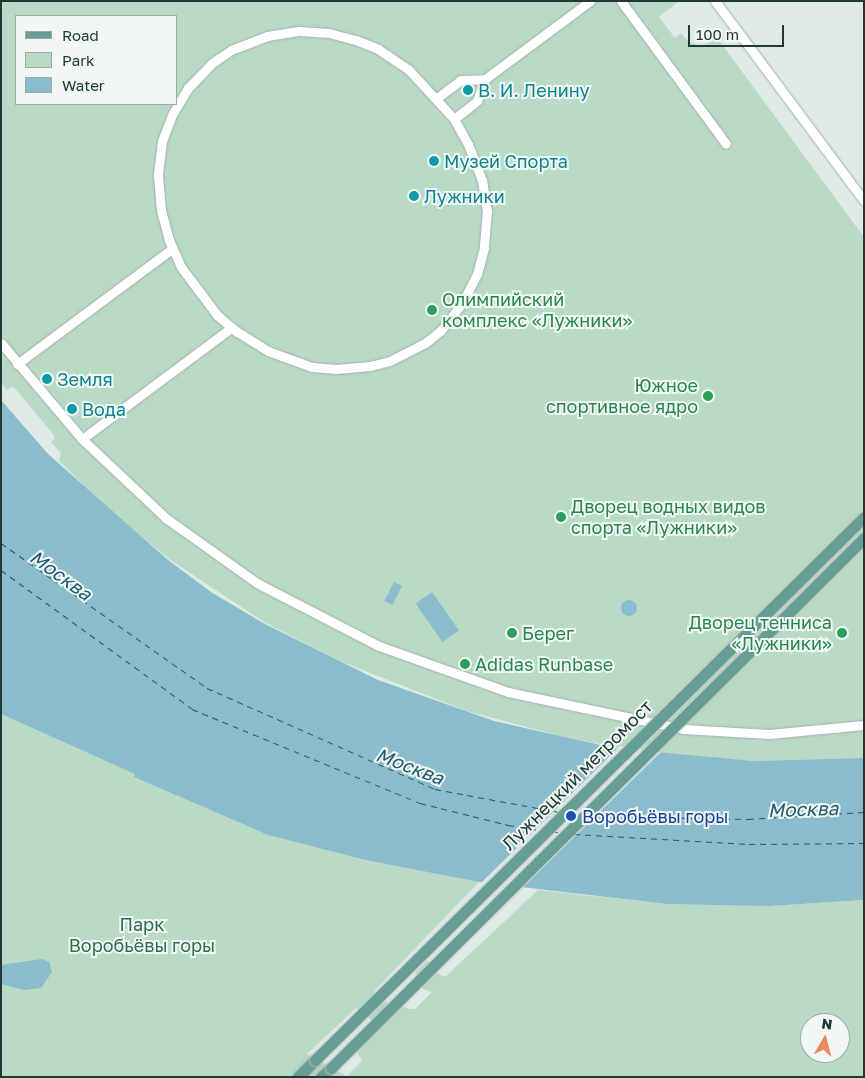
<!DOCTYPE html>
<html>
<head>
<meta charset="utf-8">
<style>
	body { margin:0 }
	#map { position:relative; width:865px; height:1078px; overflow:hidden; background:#dfeae6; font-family:"Golos Text",sans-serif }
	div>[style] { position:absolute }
	.green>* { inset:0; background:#b9dac5 }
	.water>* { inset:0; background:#8abccc; transform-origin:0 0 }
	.round { border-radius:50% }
	.pier>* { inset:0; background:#dfeae6 }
	.ferry>* { height:1px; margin-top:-0.5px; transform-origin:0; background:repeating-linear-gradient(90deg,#205c71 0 6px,transparent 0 11px) }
	.roads { filter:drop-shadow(0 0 1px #a2b1ad) drop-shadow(0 0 1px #a2b1ad) }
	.minor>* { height:9px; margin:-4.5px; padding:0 4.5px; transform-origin:4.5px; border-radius:4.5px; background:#fff }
	.major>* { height:11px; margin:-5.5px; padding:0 5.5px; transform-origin:5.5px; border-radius:5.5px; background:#669d94 }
	.bridges { filter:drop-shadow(0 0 1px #bcc4c2) drop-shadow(0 0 1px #bcc4c2) }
	.major-bridge>* { height:11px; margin:-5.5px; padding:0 5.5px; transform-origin:5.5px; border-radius:5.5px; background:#669d94 }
	.dots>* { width:14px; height:14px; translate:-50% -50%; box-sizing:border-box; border:2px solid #f0f7f4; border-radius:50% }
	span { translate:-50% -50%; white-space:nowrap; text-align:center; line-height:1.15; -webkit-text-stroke:4px #f0f7f4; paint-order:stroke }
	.culture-label { font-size:18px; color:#0d838f }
	.left { translate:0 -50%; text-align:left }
	.leisure-label { font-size:18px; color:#27864d }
	.right { translate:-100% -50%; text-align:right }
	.street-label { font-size:18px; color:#213934 }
	.transit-label { font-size:18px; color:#164399 }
	.park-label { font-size:18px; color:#2e6d4c }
	.water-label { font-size:19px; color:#205c71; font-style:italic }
	.frame { position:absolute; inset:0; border:2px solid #213934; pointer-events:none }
	.legend { position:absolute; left:15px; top:15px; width:162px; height:90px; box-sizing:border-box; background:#f0f7f4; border:1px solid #9daba7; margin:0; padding:6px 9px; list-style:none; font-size:15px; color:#213934 }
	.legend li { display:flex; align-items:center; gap:10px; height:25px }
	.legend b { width:25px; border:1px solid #9daba7 }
	.north { position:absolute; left:800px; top:1013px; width:50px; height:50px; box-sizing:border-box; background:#f0f7f4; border:1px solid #9daba7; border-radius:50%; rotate:8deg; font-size:14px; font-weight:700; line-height:20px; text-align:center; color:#213934 }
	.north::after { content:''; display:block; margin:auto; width:18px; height:22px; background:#e98d5e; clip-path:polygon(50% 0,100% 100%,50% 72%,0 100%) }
	.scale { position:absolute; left:688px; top:25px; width:96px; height:22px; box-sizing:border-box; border:2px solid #213934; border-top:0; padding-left:6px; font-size:15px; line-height:18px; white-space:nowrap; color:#213934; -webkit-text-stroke:4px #f0f7f4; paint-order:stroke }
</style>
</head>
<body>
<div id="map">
	<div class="green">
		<div style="clip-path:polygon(evenodd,1px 1px,679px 1px,659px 17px,675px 38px,681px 33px,689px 42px,700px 46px,718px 39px,864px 237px,864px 758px,753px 761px,655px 754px,568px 738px,467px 711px,340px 661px,264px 622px,169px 559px,105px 506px,59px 461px,61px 453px,51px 442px,55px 438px,53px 434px,13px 386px,7px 390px,1px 383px,1px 1px,16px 16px,176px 16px,176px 104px,16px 104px,16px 16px)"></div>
		<div style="clip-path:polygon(evenodd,1px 714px,136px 774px,134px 777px,268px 835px,365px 860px,479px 882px,374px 991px,378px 1000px,411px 1009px,415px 1009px,432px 992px,423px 989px,415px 980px,416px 972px,427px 961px,440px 967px,437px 973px,445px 977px,538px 890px,667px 904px,769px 906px,864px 900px,864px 1077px,1px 1077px,1px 714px,356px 1008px,379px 1025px,356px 1050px,362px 1061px,347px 1076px,307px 1054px,356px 1008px,1px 714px,810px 1023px,840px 1023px,840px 1053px,810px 1053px,810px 1023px)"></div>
	</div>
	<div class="water">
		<div style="clip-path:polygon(1px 400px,48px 454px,168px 560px,211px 592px,263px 623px,378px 680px,494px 721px,614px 748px,753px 761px,864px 758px,864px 900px,769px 906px,667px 904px,479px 882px,365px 860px,268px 835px,134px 777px,135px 774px,1px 714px)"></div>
		<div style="left:394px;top:582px;width:9px;height:21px;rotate:27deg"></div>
		<div style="left:432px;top:592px;width:47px;height:20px;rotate:55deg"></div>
		<div class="round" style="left:621px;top:600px;width:16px;height:16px"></div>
		<div style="clip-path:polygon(42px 959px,49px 962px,52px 972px,41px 988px,24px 990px,1px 984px,1px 965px)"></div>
	</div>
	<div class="pier">
		<div style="clip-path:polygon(620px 746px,661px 752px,520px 890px,480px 884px)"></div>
	</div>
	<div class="ferry">
		<div style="left:1px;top:543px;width:252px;rotate:35.1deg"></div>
		<div style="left:207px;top:688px;width:249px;rotate:23.9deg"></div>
		<div style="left:435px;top:789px;width:126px;rotate:10.5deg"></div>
		<div style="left:1px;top:570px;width:236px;rotate:36deg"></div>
		<div style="left:192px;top:709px;width:247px;rotate:22.4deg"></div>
		<div style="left:420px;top:803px;width:91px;rotate:14deg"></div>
		<div style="left:508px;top:825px;width:33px;rotate:9deg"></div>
		<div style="left:592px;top:816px;width:156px;rotate:1.1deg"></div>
		<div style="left:748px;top:819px;width:116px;rotate:-3.5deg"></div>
		<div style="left:552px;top:831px;width:9px;rotate:13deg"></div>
		<div style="left:574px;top:834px;width:175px;rotate:3.3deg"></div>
		<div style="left:749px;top:844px;width:115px;rotate:-0.5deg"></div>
	</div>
	<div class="roads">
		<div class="minor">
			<div style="left:621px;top:1px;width:177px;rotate:53.7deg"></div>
			<div style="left:715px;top:1px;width:249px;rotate:53.3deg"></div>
			<div style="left:299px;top:31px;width:30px;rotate:4deg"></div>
			<div style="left:329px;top:33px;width:28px;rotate:15deg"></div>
			<div style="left:356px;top:40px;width:24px;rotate:22deg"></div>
			<div style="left:378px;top:49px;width:36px;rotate:34deg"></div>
			<div style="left:408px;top:69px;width:68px;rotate:47.4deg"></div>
			<div style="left:454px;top:119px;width:29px;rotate:61deg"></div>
			<div style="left:468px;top:144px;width:39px;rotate:69deg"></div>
			<div style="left:482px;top:180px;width:31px;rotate:81deg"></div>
			<div style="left:487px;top:211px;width:37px;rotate:95deg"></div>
			<div style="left:484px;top:248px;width:27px;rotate:105deg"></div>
			<div style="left:477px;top:274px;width:31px;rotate:117deg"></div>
			<div style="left:463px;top:302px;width:37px;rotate:128deg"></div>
			<div style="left:440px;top:331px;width:19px;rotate:141deg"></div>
			<div style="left:425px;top:343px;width:39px;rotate:153deg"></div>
			<div style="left:390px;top:361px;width:21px;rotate:166deg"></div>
			<div style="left:370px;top:366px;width:34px;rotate:175deg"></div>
			<div style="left:336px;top:369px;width:24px;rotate:-175deg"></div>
			<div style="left:312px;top:367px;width:47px;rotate:-160deg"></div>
			<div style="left:268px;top:351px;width:36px;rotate:-148deg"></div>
			<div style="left:237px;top:332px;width:26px;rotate:-140deg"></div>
			<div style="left:217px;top:315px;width:60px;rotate:-126.9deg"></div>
			<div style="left:181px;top:267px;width:30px;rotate:-114deg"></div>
			<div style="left:169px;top:240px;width:31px;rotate:-105deg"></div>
			<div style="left:161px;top:210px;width:36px;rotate:-95deg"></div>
			<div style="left:158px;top:174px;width:33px;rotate:-83deg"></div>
			<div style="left:162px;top:141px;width:30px;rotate:-69deg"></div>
			<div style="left:173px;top:113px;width:29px;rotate:-59deg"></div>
			<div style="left:188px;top:88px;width:35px;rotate:-46deg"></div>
			<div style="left:212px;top:63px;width:23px;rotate:-34deg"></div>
			<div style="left:231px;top:50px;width:39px;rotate:-21deg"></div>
			<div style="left:267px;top:36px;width:32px;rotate:-9deg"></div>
			<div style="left:485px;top:79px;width:131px;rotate:-36.6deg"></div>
			<div style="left:437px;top:98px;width:30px;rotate:-37deg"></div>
			<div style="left:461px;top:80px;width:24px;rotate:-2deg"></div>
			<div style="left:485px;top:79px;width:23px;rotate:110deg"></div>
			<div style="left:477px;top:101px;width:29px;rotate:142deg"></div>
			<div style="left:1px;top:343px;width:126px;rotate:49.8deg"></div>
			<div style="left:82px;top:439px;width:117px;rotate:43.3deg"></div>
			<div style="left:167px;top:519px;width:110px;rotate:35.4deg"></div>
			<div style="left:257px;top:583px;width:137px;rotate:27.3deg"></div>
			<div style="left:379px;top:646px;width:137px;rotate:19.6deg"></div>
			<div style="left:508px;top:692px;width:180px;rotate:11.9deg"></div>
			<div style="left:684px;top:729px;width:85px;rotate:3.4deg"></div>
			<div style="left:769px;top:734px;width:95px;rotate:-5.4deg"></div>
			<div style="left:17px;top:364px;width:193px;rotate:-36.6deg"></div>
			<div style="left:82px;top:439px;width:186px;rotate:-36.7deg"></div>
		</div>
		<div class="major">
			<div style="left:298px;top:1077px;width:24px;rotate:-45deg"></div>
			<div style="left:321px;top:1077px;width:13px;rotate:-42deg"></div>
		</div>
	</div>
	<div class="bridges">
		<div class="major-bridge">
			<div style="left:315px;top:1060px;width:772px;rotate:-44.69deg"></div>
			<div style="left:331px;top:1068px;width:752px;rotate:-44.84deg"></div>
		</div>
	</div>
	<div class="dots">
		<div style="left:468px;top:90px;background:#0f9aa8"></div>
		<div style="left:434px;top:161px;background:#0f9aa8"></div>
		<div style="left:414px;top:196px;background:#0f9aa8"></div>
		<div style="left:432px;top:310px;background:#2e9e5b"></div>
		<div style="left:47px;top:379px;background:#0f9aa8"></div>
		<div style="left:708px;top:396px;background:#2e9e5b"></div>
		<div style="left:72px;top:409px;background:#0f9aa8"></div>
		<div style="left:561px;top:517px;background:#2e9e5b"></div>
		<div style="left:512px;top:633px;background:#2e9e5b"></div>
		<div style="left:842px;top:633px;background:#2e9e5b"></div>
		<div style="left:465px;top:664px;background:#2e9e5b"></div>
		<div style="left:571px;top:816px;background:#1a4fb4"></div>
	</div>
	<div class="culture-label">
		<span class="left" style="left:478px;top:90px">В. И. Ленину</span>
		<span class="left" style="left:444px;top:161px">Музей Спорта</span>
		<span class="left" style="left:424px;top:196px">Лужники</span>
		<span class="left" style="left:57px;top:379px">Земля</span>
		<span class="left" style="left:82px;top:409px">Вода</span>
	</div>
	<div class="leisure-label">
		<span class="left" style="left:442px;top:310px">Олимпийский<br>комплекс «Лужники»</span>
		<span class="right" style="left:698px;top:396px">Южное<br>спортивное ядро</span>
		<span class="left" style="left:571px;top:517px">Дворец водных видов<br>спорта «Лужники»</span>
		<span class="right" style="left:832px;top:633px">Дворец тенниса<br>«Лужники»</span>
		<span class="left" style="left:522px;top:633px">Берег</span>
		<span class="left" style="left:475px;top:664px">Adidas Runbase</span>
	</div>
	<div class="street-label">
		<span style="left:577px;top:775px;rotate:-45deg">Лужнецкий метромост</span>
	</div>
	<div class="transit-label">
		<span class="left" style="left:582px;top:816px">Воробьёвы горы</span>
	</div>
	<div class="park-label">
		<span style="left:142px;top:935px">Парк<br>Воробьёвы горы</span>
	</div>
	<div class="water-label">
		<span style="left:61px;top:575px;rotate:36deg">Москва</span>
		<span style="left:410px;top:766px;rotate:21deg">Москва</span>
		<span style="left:803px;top:809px;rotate:-2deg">Москва</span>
	</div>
	<div class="frame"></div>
	<ul class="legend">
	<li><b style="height:6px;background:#669d94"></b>Road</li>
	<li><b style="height:14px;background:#b9dac5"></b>Park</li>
	<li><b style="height:14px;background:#8abccc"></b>Water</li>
	</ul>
	<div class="north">N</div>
	<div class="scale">100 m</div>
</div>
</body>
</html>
